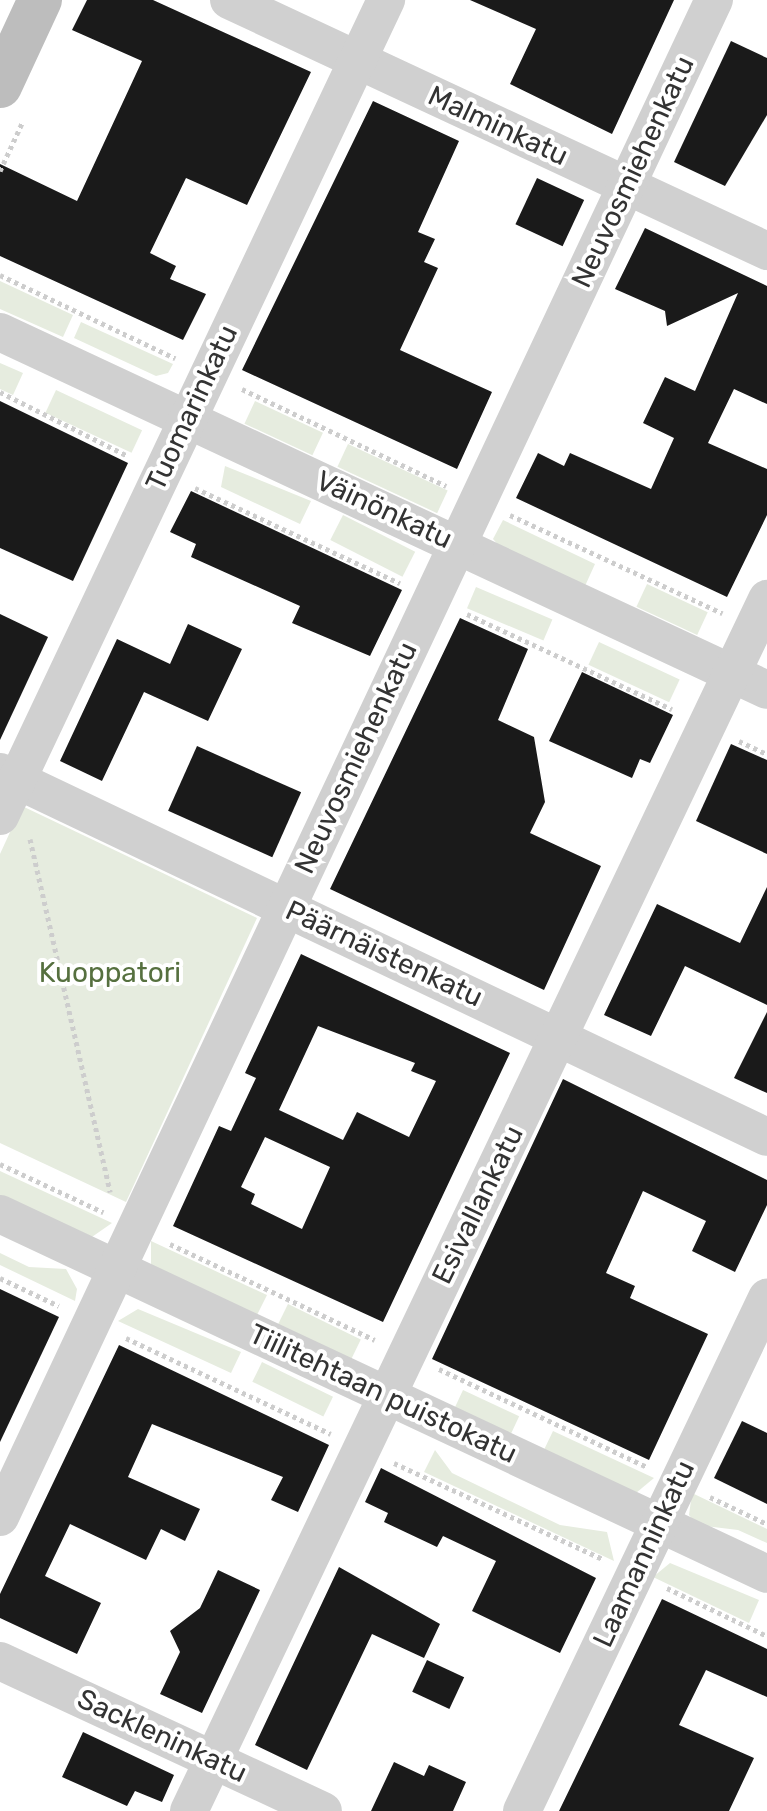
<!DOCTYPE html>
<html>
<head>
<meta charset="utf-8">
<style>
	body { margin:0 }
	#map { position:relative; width:767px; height:1811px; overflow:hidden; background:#fff; font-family:Rubik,sans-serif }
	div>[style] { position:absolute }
	.green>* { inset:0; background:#e6ecdf; transform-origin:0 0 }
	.building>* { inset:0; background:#1a1a1a; transform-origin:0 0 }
	.path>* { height:5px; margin-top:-2.5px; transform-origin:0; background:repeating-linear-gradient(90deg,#cdcdcd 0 4px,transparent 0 8px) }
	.street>* { height:38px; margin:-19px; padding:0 19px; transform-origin:19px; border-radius:19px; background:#d0d0d0 }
	.secondary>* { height:44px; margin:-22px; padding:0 22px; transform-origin:22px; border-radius:22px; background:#bdbdbd }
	span { translate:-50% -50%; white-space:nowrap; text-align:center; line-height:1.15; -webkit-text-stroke:8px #fff; paint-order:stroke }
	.street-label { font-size:28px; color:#333 }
	.park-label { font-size:28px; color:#56703f }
</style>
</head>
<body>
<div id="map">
	<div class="green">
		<div style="clip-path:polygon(0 281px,73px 315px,63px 337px,0 309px)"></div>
		<div style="clip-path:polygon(81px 322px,173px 364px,168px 373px,156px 376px,74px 338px)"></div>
		<div style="clip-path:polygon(0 363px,23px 373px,13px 395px,0 389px)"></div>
		<div style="left:56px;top:390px;width:95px;height:25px;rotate:25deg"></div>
		<div style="left:255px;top:401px;width:75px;height:25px;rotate:25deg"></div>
		<div style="left:348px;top:444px;width:110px;height:25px;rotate:25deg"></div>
		<div style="clip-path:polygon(225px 466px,311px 501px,300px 524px,221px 487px)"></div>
		<div style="left:343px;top:515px;width:81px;height:28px;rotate:27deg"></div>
		<div style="clip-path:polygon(503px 520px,595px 564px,585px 586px,500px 547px,493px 539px)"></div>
		<div style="left:647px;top:584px;width:67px;height:25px;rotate:25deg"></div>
		<div style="left:476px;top:587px;width:83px;height:23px;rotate:23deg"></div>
		<div style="left:599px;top:642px;width:89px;height:25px;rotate:25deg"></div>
		<div style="clip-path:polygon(22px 806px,257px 918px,126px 1202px,0 1143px,0 854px)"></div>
		<div style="clip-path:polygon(0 1171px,112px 1223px,89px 1239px,0 1200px)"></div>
		<div style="clip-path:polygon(151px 1241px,267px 1295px,255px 1319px,151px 1265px)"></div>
		<div style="clip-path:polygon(0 1253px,29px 1267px,66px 1269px,77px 1289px,75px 1301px,0 1265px)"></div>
		<div style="left:288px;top:1304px;width:81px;height:26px;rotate:26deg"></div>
		<div style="clip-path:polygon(138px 1309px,241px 1352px,231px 1373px,118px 1321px)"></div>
		<div style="left:262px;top:1362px;width:79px;height:22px;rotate:26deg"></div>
		<div style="left:463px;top:1390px;width:62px;height:25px;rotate:25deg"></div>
		<div style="clip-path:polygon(553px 1431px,654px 1478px,636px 1493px,542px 1454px)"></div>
		<div style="clip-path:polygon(435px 1450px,452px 1473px,560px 1525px,607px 1532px,614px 1561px,424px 1472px)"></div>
		<div style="clip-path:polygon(692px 1493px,767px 1529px,767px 1543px,738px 1530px,697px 1525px,689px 1515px)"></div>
		<div style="clip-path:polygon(670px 1563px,759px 1600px,749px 1623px,653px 1577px)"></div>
	</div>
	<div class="building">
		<div style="clip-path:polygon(87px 0,153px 0,311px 72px,247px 205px,186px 178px,150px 253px,176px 266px,170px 279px,206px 294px,183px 340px,0 256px,0 164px,77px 201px,142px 61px,72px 30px)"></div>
		<div style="clip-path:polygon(470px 0,674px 0,612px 134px,510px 84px,536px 29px)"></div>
		<div style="clip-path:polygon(731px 41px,767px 58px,767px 115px,725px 186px,674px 162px)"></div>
		<div style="clip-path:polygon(373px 101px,459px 141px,418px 232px,435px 239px,424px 262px,438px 268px,400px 350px,492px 392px,457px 469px,242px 370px)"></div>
		<div style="left:537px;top:178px;width:52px;height:51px;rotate:25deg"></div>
		<div style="clip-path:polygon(645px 228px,767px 286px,767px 404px,734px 389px,708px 443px,767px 469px,767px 515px,727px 597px,516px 498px,538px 453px,564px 466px,570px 453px,651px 489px,674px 438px,643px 423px,665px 377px,695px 391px,738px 293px,667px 326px,665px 311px,615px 289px)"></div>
		<div style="clip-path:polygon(0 401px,128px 463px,73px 581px,0 548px)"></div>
		<div style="clip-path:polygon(191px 491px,402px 590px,370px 656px,292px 623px,300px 606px,191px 557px,196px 544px,170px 532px)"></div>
		<div style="clip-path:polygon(0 614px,48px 637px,0 740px)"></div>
		<div style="clip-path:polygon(460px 618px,528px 649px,498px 720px,534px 737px,545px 802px,530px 833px,601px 866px,544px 990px,330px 889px)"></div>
		<div style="clip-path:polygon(188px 624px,242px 649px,208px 721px,144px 692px,102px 781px,60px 761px,117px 639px,170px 664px)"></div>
		<div style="clip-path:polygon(582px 672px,673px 715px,650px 763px,640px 759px,632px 778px,549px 741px)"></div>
		<div style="clip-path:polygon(731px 744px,767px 760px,767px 854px,696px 821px)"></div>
		<div style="left:197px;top:746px;width:114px;height:71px;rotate:24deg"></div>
		<div style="clip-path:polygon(767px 887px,767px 1005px,685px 966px,651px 1036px,604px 1015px,657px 904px,740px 943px)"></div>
		<div style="clip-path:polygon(evenodd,301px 954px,510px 1053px,383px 1322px,173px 1226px,219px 1126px,231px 1131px,256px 1078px,245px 1073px,301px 954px,318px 1026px,415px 1063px,411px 1071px,436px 1081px,409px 1137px,357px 1112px,343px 1140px,279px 1110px,318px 1026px,301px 954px,265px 1137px,330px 1167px,302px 1229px,251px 1204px,255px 1194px,241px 1187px,265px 1137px)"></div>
		<div style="clip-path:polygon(767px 1012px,767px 1093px,734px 1078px)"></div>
		<div style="clip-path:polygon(563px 1079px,767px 1180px,767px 1205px,735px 1272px,692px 1251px,706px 1221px,643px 1191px,606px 1273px,635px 1286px,630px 1298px,708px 1334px,649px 1460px,432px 1359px)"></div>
		<div style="clip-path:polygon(0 1289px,59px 1317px,0 1442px)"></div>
		<div style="clip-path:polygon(119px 1345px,329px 1445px,298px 1512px,271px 1500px,283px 1477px,152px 1424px,128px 1477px,200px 1509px,185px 1541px,161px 1529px,146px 1560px,70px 1524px,45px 1576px,101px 1603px,77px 1654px,0 1618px,0 1594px)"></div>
		<div style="clip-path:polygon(742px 1421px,767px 1433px,767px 1504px,714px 1478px)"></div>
		<div style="clip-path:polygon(381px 1468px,596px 1578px,560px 1653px,472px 1611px,496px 1561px,443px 1536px,437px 1547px,384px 1522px,388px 1513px,365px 1502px)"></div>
		<div style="clip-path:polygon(339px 1567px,440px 1624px,424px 1658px,372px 1634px,307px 1770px,255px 1745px)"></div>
		<div style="clip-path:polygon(218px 1570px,260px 1590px,202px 1713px,160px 1694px,180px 1652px,170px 1631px,200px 1608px)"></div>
		<div style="clip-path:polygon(662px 1599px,767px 1649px,767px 1697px,706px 1670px,679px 1725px,754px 1758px,729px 1811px,559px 1811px)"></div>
		<div style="left:427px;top:1660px;width:41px;height:35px;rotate:25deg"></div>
		<div style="clip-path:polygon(83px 1732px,174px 1775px,162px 1802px,135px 1791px,127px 1806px,62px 1777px)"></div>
		<div style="clip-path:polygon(394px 1762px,424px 1776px,429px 1765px,466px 1782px,453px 1811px,371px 1811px)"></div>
	</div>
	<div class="path">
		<div style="left:0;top:171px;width:55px;rotate:-65.3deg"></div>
		<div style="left:0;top:275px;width:194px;rotate:25.4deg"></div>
		<div style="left:242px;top:389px;width:226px;rotate:25.4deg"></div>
		<div style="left:0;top:392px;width:143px;rotate:26.6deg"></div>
		<div style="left:195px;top:488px;width:226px;rotate:24.9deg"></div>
		<div style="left:510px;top:515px;width:234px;rotate:24.8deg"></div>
		<div style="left:467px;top:614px;width:226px;rotate:24.9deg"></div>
		<div style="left:739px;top:741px;width:31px;rotate:25deg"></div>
		<div style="left:30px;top:839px;width:362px;rotate:77.2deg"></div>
		<div style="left:0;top:1164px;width:114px;rotate:25deg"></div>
		<div style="left:170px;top:1244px;width:226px;rotate:25.1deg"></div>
		<div style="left:0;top:1278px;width:65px;rotate:25.4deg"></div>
		<div style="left:126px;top:1338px;width:226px;rotate:25.1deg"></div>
		<div style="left:439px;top:1369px;width:230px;rotate:25.2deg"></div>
		<div style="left:394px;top:1463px;width:230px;rotate:24.7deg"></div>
		<div style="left:710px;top:1497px;width:63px;rotate:25.3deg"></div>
		<div style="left:667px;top:1588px;width:111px;rotate:25.6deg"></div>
	</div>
	<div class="street">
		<div style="left:229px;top:0;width:594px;rotate:25.01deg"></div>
		<div style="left:0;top:332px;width:846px;rotate:25.02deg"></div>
		<div style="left:0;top:772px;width:849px;rotate:25.45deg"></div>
		<div style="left:0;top:816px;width:903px;rotate:-64.68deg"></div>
		<div style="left:0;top:1214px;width:847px;rotate:25.14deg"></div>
		<div style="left:0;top:1517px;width:1677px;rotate:-64.8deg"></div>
		<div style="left:0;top:1661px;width:356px;rotate:24.9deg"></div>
		<div style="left:189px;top:1811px;width:1343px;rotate:-64.5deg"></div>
		<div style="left:522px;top:1811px;width:569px;rotate:-64.47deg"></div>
	</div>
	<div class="secondary">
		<div style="left:0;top:86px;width:95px;rotate:-65.1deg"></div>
	</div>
	<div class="street-label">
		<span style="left:498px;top:126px;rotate:25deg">Malminkatu</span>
		<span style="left:633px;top:172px;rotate:-65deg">Neuvosmiehenkatu</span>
		<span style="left:192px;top:408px;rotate:-65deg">Tuomarinkatu</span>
		<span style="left:384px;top:510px;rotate:25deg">Väinönkatu</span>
		<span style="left:356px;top:758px;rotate:-65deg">Neuvosmiehenkatu</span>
		<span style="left:384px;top:954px;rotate:25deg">Päärnäistenkatu</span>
		<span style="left:478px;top:1205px;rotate:-64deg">Esivallankatu</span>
		<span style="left:383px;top:1394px;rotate:25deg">Tiilitehtaan puistokatu</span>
		<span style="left:644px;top:1554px;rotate:-65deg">Laamanninkatu</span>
		<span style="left:162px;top:1736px;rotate:25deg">Sackleninkatu</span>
	</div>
	<div class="park-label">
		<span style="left:110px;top:973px">Kuoppatori</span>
	</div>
</div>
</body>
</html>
